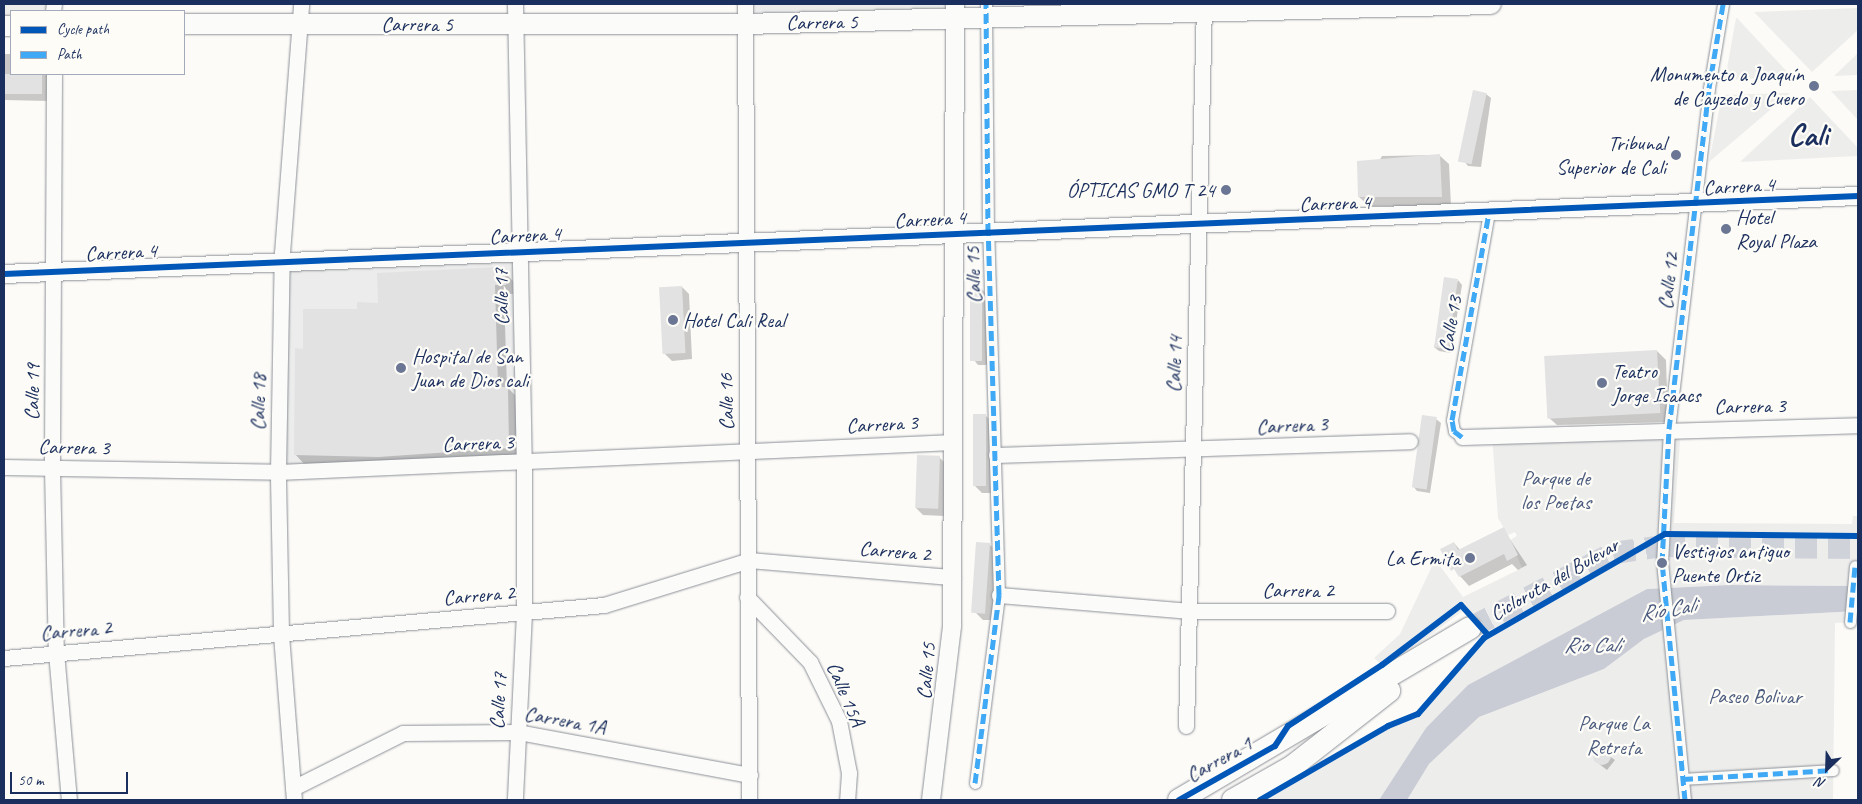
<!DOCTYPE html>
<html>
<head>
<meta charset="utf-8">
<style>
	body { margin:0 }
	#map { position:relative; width:1862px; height:804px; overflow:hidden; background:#fcfbf8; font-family:Caveat,sans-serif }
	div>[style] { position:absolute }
	.built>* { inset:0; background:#ebeceb; transform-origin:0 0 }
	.green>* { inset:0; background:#ededec }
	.water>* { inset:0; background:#c9ccd4 }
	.shadow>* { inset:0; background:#0003 }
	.building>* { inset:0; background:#e2e2e2; transform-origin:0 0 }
	.round { border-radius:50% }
	.primary-tunnel>* { height:22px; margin-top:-11px; transform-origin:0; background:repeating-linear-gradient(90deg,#cfd2d9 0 22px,transparent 0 33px) }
	.roads { filter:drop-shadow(0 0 1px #8c9097) drop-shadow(0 0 1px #8c9097) }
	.pedestrian>* { height:11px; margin:-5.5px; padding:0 5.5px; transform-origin:5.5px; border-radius:5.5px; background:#fbfbf9 }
	.minor>* { height:15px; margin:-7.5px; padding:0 7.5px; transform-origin:7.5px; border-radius:7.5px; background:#fbfbf9 }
	.tertiary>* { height:18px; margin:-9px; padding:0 9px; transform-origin:9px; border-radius:9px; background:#fbfbf9 }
	.secondary>* { height:20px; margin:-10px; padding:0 10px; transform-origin:10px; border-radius:10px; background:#fbfbf9 }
	.primary>* { height:22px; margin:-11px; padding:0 11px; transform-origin:11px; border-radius:11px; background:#fbfbf9 }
	.quiet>* { height:5px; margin-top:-2.5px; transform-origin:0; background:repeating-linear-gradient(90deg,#3fa9f5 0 10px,transparent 0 15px) }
	.cycleway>* { height:6px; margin:-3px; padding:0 3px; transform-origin:3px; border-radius:3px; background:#0057b8 }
	.dots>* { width:14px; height:14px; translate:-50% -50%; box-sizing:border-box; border:2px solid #fdfcf7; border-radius:50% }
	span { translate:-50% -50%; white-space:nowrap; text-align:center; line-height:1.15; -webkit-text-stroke:4.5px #fdfcf7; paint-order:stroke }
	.street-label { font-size:21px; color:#1b2f5e }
	.poi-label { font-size:21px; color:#1b2f5e }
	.right { translate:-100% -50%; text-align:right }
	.left { translate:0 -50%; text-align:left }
	.park-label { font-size:21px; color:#4c5c7f }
	.water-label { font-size:22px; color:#49587d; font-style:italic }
	.town-label { font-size:31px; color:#1b2f5e; font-weight:700 }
	.frame { position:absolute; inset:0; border:5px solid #1b2f5e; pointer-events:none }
	.legend { position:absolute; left:10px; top:10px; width:175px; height:65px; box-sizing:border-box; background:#fdfcf7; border:1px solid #a3aaba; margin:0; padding:6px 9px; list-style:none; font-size:15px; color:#1b2f5e }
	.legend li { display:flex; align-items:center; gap:10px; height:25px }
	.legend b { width:25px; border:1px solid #a3aaba }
	.north { position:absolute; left:1802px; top:744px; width:50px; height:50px; -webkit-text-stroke:4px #fdfcf7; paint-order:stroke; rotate:204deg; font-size:14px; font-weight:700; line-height:20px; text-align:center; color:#1b2f5e }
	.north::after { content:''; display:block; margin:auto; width:18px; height:22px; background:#1b2f5e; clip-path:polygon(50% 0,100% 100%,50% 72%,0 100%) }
	.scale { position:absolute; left:10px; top:772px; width:118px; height:22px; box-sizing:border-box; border:2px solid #1b2f5e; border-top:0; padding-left:6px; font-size:15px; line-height:18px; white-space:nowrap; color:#1b2f5e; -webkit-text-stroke:4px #fdfcf7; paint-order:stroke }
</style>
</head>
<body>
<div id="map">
	<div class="built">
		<div style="clip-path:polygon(746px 4px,952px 4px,952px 8px,747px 13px)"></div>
		<div style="left:522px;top:252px;width:211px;height:241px;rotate:89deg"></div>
	</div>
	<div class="green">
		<div style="clip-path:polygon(4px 4px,54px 4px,53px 11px,11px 11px,11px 26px,4px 26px)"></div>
		<div style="clip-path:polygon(1858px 8px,1858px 30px,1812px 72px,1754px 12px)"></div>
		<div style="clip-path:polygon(1736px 18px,1737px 18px,1792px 77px,1725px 80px)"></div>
		<div style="clip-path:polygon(1858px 53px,1858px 75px,1834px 76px)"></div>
		<div style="clip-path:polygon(1858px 90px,1858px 120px,1831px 91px)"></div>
		<div style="clip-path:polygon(1790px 93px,1709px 162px,1722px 95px)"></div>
		<div style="clip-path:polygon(1810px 97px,1858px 148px,1858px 156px,1740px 162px)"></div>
		<div style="clip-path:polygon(1681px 429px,1674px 523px,1852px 524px,1853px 516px,1858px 516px,1858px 586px,1729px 585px,1647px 589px,1436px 719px,1379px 800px,1260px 800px,1388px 726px,1418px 714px,1483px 638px,1464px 610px,1386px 668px,1374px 658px,1400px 634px,1433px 564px,1440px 566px,1463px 597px,1522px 568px,1510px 540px,1517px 536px,1515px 532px,1508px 535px,1498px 518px,1492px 435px)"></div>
		<div style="clip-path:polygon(1858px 611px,1858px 622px,1835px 623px,1833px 800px,1407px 800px,1429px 764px,1479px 717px,1604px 669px,1644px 639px,1684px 620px)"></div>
	</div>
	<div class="water">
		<div style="clip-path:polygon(1729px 585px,1858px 586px,1858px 611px,1684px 620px,1644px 639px,1604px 669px,1479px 717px,1429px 764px,1407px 800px,1379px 800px,1426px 728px,1468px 685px,1647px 589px)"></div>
	</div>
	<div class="shadow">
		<div style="clip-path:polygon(4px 54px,11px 54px,11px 74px,49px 74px,49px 101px,4px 100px)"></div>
		<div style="clip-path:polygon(1486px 94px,1491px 98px,1481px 167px,1468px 166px,1464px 161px)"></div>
		<div style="clip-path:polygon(1439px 155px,1449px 164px,1451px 206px,1369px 206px,1359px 197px,1382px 156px)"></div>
		<div style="clip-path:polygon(503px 271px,513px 281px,514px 294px,504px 294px,507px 387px,517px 397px,518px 457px,304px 464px,295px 454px,304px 350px,358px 310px,379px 304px,378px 274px)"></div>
		<div style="clip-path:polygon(1458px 280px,1462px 285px,1451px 353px,1439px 351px,1434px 347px)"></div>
		<div style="clip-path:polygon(682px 287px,689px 294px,692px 359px,672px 361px,665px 354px)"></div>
		<div style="clip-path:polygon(982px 289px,986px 294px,988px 365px,978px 365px,974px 360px)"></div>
		<div style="clip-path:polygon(1657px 351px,1666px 360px,1668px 422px,1557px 425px,1547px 416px)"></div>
		<div style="clip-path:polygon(986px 416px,993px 423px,995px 493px,982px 493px,975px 486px)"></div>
		<div style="clip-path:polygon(1436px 419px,1441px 423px,1430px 493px,1417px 491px,1413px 486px)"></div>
		<div style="clip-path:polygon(939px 457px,946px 464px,944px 516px,923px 515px,916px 508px)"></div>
		<div style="clip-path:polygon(1503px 529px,1527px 565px,1518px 570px,1512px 564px,1469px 586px,1460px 576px,1454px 543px,1461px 551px)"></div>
		<div style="clip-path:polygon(989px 544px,996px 551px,996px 620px,983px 620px,976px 613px)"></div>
		<div style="clip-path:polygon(1599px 749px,1615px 760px,1607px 770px,1594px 760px)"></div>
	</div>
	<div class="building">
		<div style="left:4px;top:74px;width:38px;height:20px"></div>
		<div style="left:1473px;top:90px;width:14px;height:73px;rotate:12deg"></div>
		<div style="clip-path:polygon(1440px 154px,1442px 197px,1358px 197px,1357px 161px)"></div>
		<div style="clip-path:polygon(499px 267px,505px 273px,506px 285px,495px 285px,498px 387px,508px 387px,509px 448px,378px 457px,294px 455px,295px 348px,303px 349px,303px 309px,357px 309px,357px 302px,378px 303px,377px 273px)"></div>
		<div style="left:1444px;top:277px;width:14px;height:71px;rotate:8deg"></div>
		<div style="left:682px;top:286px;width:67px;height:23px;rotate:87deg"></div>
		<div style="left:970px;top:288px;width:12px;height:73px"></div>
		<div style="left:1657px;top:350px;width:63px;height:113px;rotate:87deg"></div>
		<div style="left:973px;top:414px;width:13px;height:72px"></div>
		<div style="left:1422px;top:415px;width:15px;height:73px;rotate:8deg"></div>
		<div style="left:917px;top:455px;width:23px;height:53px;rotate:2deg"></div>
		<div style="clip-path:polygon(1504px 527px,1518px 555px,1507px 561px,1504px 554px,1459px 577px,1454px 569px,1451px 571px,1440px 549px,1454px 542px,1458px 550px)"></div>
		<div style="left:976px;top:542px;width:14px;height:71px;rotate:4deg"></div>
		<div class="round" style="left:1593px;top:747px;width:18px;height:18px"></div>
	</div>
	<div class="primary-tunnel">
		<div style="left:1470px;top:628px;width:161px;rotate:-27.7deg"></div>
		<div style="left:1613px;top:553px;width:50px;rotate:-8deg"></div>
		<div style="left:1663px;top:546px;width:195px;rotate:0.6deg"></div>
	</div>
	<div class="roads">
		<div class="pedestrian">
			<div style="left:1462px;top:437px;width:10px;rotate:-143deg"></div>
			<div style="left:1454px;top:431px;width:11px;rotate:-100deg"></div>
			<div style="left:1452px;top:420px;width:210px;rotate:-79.9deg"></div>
			<div style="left:1850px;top:622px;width:56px;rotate:-84.9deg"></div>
			<div style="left:1683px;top:779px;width:150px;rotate:-3.4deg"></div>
			<div style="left:975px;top:783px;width:190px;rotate:-82.7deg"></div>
			<div style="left:999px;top:595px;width:362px;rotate:-91.7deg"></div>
			<div style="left:988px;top:233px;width:229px;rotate:-90.5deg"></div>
			<div style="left:1685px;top:800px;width:238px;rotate:-95.5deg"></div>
			<div style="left:1662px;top:563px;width:134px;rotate:-87deg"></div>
			<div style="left:1669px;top:429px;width:343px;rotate:-83.3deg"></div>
			<div style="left:1709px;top:88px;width:85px;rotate:-80.5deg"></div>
		</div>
		<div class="minor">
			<div style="left:515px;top:4px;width:459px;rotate:88.9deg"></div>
			<div style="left:524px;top:463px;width:150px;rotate:90deg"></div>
			<div style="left:524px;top:613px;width:187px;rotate:92.8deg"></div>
			<div style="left:745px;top:4px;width:796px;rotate:89.71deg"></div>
			<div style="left:53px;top:11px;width:7px;rotate:-82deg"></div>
			<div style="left:54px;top:74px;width:394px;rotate:90.3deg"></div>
			<div style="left:52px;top:468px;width:184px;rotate:88.8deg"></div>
			<div style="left:56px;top:652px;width:149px;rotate:85deg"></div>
			<div style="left:1462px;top:437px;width:396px;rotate:-1.7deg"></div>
			<div style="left:996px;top:455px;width:414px;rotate:-1.9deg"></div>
			<div style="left:4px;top:467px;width:274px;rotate:1deg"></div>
			<div style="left:278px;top:472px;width:676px;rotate:-2.54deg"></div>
			<div style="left:999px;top:595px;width:192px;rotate:4.8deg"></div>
			<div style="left:1190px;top:611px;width:197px"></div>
			<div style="left:747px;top:597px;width:91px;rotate:45.9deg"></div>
			<div style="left:810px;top:662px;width:66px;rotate:63.8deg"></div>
			<div style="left:839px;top:721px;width:53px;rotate:79.1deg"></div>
			<div style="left:849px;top:773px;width:27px;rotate:94deg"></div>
			<div style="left:4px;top:658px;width:602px;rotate:-5.05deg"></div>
			<div style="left:604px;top:605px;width:152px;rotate:-17.2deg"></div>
			<div style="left:749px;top:560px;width:205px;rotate:4.8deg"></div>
			<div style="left:1186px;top:726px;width:722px;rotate:-88.57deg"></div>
			<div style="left:293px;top:788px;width:123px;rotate:-26.6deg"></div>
			<div style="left:403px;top:733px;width:115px;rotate:-0.5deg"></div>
			<div style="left:518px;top:732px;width:236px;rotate:10.5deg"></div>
			<div style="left:294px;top:800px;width:168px;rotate:-94.5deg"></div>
			<div style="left:281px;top:633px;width:161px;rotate:-91.1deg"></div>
			<div style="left:278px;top:472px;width:219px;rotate:-89deg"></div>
			<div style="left:282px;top:253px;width:250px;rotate:-85.6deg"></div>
		</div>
		<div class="tertiary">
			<div style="left:4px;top:274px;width:1856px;rotate:-2.41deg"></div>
			<div style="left:931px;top:800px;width:175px;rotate:-83.1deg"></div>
			<div style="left:952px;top:626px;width:622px;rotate:-89.72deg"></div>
		</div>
		<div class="secondary">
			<div style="left:184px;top:24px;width:561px"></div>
			<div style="left:745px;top:24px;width:746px;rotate:-1.54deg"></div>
			<div style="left:4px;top:26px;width:7px"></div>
		</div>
		<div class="primary">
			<div style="left:1179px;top:800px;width:338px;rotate:-30.6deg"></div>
			<div style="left:1233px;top:800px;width:69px;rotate:-29.5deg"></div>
			<div style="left:1293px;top:766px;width:122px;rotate:-38deg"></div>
		</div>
	</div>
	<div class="quiet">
		<div style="left:1462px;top:437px;width:10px;rotate:-143deg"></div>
		<div style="left:1454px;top:431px;width:11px;rotate:-100deg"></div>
		<div style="left:1452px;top:420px;width:210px;rotate:-79.9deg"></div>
		<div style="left:1850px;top:622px;width:56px;rotate:-84.9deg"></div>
		<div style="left:1683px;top:779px;width:150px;rotate:-3.4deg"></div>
		<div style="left:975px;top:783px;width:190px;rotate:-82.7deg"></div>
		<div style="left:999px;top:595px;width:362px;rotate:-91.7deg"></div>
		<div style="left:988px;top:233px;width:229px;rotate:-90.5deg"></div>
		<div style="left:1685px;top:800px;width:238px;rotate:-95.5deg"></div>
		<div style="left:1662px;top:563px;width:134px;rotate:-87deg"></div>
		<div style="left:1669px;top:429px;width:343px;rotate:-83.3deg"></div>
		<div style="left:1709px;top:88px;width:85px;rotate:-80.5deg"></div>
	</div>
	<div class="cycleway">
		<div style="left:4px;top:274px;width:1856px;rotate:-2.41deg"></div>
		<div style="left:1179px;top:800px;width:110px;rotate:-29.4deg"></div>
		<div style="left:1275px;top:746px;width:24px;rotate:-57deg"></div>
		<div style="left:1288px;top:726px;width:112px;rotate:-33deg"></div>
		<div style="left:1382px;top:665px;width:99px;rotate:-37.2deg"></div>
		<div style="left:1461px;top:605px;width:40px;rotate:48deg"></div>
		<div style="left:1260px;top:800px;width:148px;rotate:-30deg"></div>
		<div style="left:1388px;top:726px;width:32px;rotate:-22deg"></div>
		<div style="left:1418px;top:714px;width:101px;rotate:-49deg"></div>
		<div style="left:1484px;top:638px;width:209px;rotate:-29.9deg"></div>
		<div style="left:1665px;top:534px;width:193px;rotate:0.6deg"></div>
	</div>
	<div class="dots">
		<div style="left:1814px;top:86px;background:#6a7694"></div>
		<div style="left:1676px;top:155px;background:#6a7694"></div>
		<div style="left:1226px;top:190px;background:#6a7694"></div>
		<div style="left:1726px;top:229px;background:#6a7694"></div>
		<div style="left:673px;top:320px;background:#6a7694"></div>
		<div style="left:401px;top:368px;background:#6a7694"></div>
		<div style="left:1602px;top:383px;background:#6a7694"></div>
		<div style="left:1470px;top:558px;background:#6a7694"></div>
		<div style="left:1662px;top:563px;background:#6a7694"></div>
	</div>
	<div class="street-label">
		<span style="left:822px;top:22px;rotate:-1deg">Carrera 5</span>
		<span style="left:417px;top:24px">Carrera 5</span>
		<span style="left:1739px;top:186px;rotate:-3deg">Carrera 4</span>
		<span style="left:1335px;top:203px;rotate:-2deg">Carrera 4</span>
		<span style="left:930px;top:219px;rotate:-3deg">Carrera 4</span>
		<span style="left:525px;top:235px;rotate:-3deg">Carrera 4</span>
		<span style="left:121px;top:252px;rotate:-3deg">Carrera 4</span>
		<span style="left:973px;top:275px;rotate:-92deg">Calle 15</span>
		<span style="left:1668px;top:281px;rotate:-83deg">Calle 12</span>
		<span style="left:501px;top:297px;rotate:-91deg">Calle 17</span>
		<span style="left:1450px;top:324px;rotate:-80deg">Calle 13</span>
		<span style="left:1174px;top:364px;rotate:-88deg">Calle 14</span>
		<span style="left:32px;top:392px;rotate:-89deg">Calle 19</span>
		<span style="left:258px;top:402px;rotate:-89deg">Calle 18</span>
		<span style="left:726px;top:402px;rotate:-91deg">Calle 16</span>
		<span style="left:1750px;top:406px;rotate:-1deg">Carrera 3</span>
		<span style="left:882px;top:424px;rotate:-3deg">Carrera 3</span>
		<span style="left:1292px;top:425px;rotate:-3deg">Carrera 3</span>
		<span style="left:478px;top:443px;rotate:-2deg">Carrera 3</span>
		<span style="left:74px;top:447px;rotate:1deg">Carrera 3</span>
		<span style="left:895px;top:551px;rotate:5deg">Carrera 2</span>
		<span style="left:1554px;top:579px;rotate:-30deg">Cicloruta del Bulevar</span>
		<span style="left:1298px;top:590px">Carrera 2</span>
		<span style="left:479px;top:595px;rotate:-5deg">Carrera 2</span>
		<span style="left:76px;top:630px;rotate:-5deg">Carrera 2</span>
		<span style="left:926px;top:671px;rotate:-85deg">Calle 15</span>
		<span style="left:846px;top:694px;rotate:67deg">Calle 15A</span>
		<span style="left:498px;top:701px;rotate:-87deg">Calle 17</span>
		<span style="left:565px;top:720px;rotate:10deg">Carrera 1A</span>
		<span style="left:1219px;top:759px;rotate:-29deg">Carrera 1</span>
	</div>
	<div class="poi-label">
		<span class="right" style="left:1804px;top:86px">Monumento a Joaquín<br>de Cayzedo y Cuero</span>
		<span class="right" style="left:1666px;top:155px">Tribunal<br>Superior de Cali</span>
		<span class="right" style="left:1215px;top:190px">ÓPTICAS GMO T 24</span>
		<span class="left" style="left:1736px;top:229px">Hotel<br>Royal Plaza</span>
		<span class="left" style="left:683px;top:320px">Hotel Cali Real</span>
		<span class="left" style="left:412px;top:368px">Hospital de San<br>Juan de Dios cali</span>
		<span class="left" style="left:1612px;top:383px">Teatro<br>Jorge Isaacs</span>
		<span class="left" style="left:1672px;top:563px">Vestigios antiguo<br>Puente Ortiz</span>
		<span class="right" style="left:1460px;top:558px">La Ermita</span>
	</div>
	<div class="park-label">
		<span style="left:1556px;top:490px">Parque de<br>los Poetas</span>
		<span style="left:1755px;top:696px">Paseo Bolivar</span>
		<span style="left:1614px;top:735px">Parque La<br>Retreta</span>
	</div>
	<div class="water-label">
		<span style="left:1668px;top:610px;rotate:-9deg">Río Cali</span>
		<span style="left:1592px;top:646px">Rio Cali</span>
	</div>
	<div class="town-label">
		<span style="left:1808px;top:135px">Cali</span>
	</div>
	<div class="frame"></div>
	<ul class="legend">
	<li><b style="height:6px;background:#0057b8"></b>Cycle path</li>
	<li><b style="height:6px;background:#3fa9f5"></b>Path</li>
	</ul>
	<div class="north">N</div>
	<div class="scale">50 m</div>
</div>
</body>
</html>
